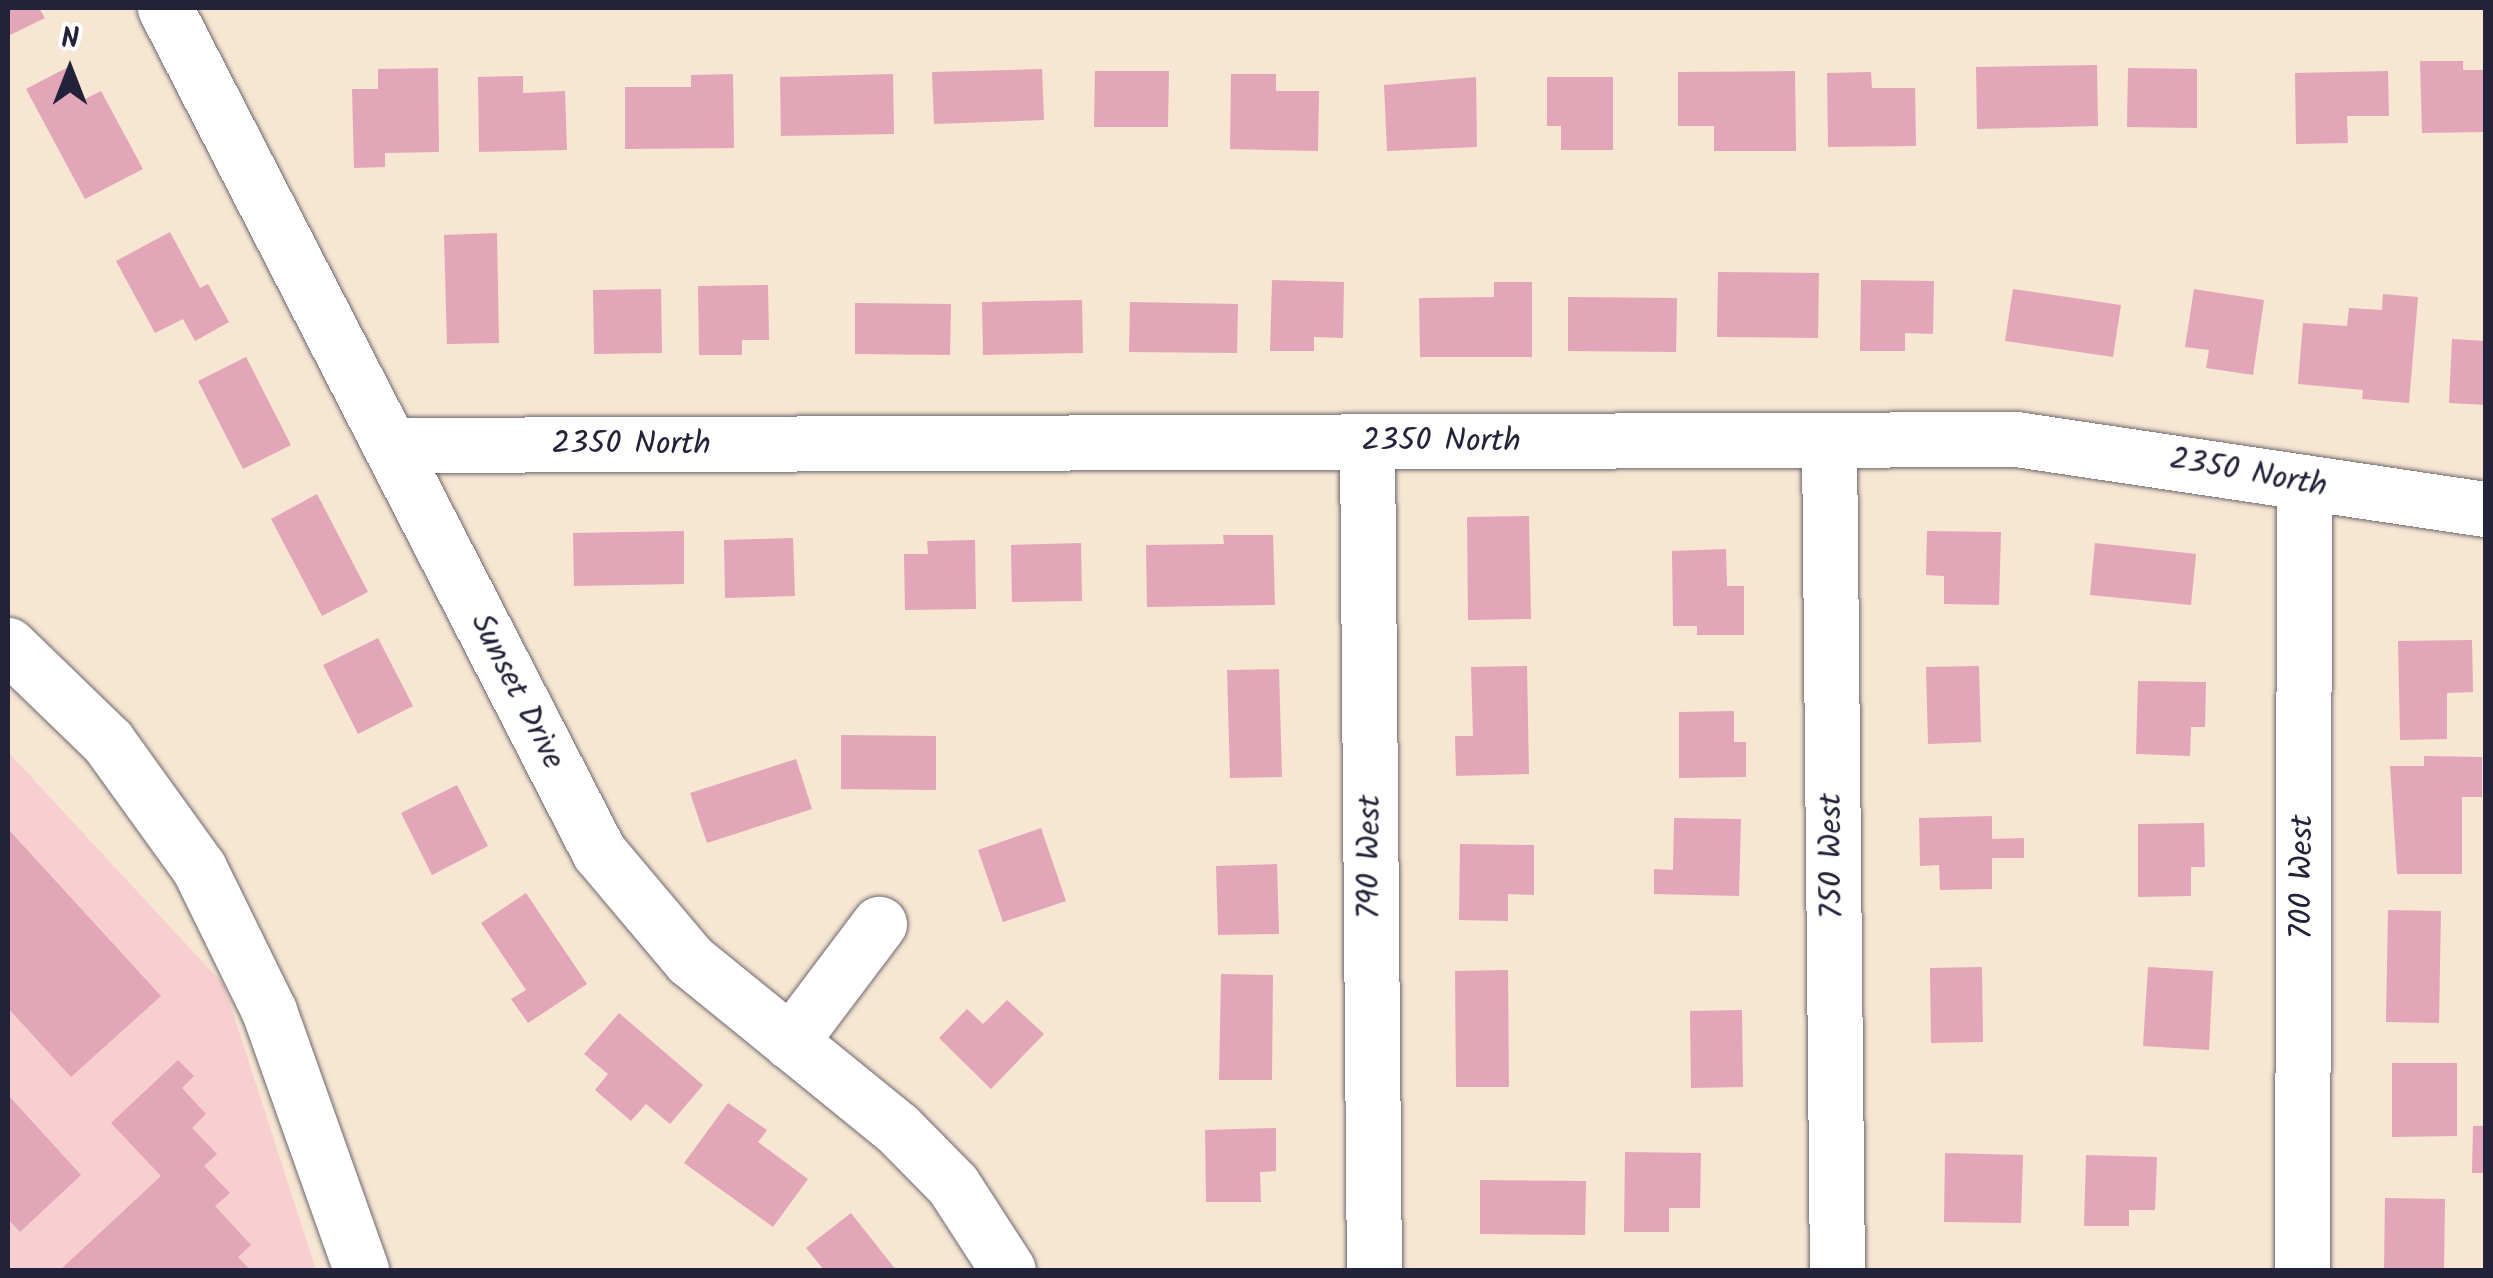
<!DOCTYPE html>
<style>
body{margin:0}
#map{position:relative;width:2493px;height:1278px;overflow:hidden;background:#f7e6d1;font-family:Kalam,sans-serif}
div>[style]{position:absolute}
.built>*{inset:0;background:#f7cfd0}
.building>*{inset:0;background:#e2a6b8}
.roads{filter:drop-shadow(0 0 2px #6d6770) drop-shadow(0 0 2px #6d6770)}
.minor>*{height:55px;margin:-27.5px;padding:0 27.5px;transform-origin:27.5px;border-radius:27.5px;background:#fff}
span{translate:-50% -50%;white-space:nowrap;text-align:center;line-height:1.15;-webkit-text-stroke:10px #fff;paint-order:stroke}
.street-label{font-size:32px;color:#22223b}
.frame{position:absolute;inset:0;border:10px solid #22223b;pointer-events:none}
.north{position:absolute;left:20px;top:20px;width:100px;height:100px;-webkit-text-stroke:8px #fff;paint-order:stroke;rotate:0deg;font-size:28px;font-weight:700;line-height:40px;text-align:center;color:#22223b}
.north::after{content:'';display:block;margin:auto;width:35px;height:45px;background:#22223b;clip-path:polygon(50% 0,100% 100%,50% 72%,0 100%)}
</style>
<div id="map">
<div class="built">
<div style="clip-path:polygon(8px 752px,224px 985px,316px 1270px,8px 1270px)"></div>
</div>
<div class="building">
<div style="clip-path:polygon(8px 8px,39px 8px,45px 18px,8px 36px)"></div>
<div style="clip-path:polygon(2420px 61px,2463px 61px,2463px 70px,2486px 70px,2486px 132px,2422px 133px)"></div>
<div style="clip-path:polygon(2097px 65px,2098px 126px,1977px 129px,1976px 67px)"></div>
<div style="clip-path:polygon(68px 67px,85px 99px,101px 91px,143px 169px,85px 199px,26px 89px)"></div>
<div style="clip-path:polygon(438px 68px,439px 152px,385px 153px,385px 167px,354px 168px,352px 89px,378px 89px,378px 69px)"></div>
<div style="clip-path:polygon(2128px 68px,2197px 69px,2197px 128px,2127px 127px)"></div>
<div style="clip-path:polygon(1042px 69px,1044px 120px,934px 124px,932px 72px)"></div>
<div style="clip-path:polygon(1095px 71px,1169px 71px,1168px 127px,1094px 127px)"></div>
<div style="clip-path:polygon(1795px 71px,1796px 151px,1714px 151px,1714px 126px,1678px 126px,1678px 72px)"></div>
<div style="clip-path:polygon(2388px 71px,2389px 116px,2347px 116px,2348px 143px,2296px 144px,2295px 73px)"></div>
<div style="clip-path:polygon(1871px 72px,1872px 88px,1915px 88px,1916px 146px,1828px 147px,1827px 73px)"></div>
<div style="clip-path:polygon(733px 74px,734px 148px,625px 149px,625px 87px,691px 87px,691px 75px)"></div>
<div style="clip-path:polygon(893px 74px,894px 134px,781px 136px,780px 77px)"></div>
<div style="clip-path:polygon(1231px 74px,1276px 74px,1276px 91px,1319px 91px,1318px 151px,1230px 149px)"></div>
<div style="clip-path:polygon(523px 76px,523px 93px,565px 91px,567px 150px,479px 152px,478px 77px)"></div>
<div style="clip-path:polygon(1476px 77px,1477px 147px,1387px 151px,1384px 85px)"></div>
<div style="clip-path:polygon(1547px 77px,1613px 77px,1613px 150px,1561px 150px,1561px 126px,1547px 126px)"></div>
<div style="clip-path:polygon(170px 232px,200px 288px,208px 284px,229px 322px,195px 341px,183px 319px,155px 333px,116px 261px)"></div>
<div style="clip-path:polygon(497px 233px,499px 343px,447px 344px,444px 235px)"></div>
<div style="clip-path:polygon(1718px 272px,1819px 273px,1818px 338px,1717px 337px)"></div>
<div style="clip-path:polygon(1272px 280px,1344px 282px,1343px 338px,1314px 337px,1314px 351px,1270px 351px)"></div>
<div style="clip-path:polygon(1861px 280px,1934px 281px,1933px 334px,1905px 333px,1905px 351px,1860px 351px)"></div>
<div style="clip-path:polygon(1494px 282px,1532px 282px,1532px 357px,1420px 357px,1419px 298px,1494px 297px)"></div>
<div style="clip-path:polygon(768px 285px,769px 340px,742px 340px,742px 355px,699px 355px,698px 286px)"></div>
<div style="clip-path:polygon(661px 289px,662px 353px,594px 354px,593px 290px)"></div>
<div style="clip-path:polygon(2013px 289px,2121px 305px,2113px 357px,2005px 341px)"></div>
<div style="clip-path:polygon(2194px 289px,2264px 300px,2253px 375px,2206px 368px,2209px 350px,2185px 347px)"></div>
<div style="clip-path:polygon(2383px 294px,2418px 297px,2409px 403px,2362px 399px,2363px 390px,2298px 384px,2303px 323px,2347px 326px,2349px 308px,2382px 310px)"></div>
<div style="clip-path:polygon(1568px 297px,1677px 298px,1676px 352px,1568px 351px)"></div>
<div style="clip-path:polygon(1082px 300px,1083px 353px,983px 355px,982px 302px)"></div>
<div style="clip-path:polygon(1130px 302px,1238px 304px,1237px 353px,1129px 352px)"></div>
<div style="clip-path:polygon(855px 303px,951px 304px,950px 355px,855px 354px)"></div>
<div style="clip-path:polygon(2452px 339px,2486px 341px,2486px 405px,2449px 403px)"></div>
<div style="clip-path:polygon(246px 357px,291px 445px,243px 469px,198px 381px)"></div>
<div style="clip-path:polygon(317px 494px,368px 592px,322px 616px,271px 519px)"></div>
<div style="clip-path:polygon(1529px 516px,1531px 619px,1468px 620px,1467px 517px)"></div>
<div style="clip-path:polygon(684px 531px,684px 584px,574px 586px,573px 533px)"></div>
<div style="clip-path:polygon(1927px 531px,2001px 532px,1999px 605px,1944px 604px,1944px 576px,1926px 575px)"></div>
<div style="clip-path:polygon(1223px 535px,1273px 535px,1275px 605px,1147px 607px,1146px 545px,1224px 544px)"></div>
<div style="clip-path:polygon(793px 538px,795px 596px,725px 598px,724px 540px)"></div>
<div style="clip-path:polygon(975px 540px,976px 609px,905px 610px,904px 554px,928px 554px,927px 541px)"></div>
<div style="clip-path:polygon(1081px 543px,1082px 601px,1012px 602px,1011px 545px)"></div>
<div style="clip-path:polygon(2095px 543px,2196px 554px,2191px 605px,2090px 595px)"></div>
<div style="clip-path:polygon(1726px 549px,1727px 586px,1744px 586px,1744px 635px,1697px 635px,1697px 626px,1673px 626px,1672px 551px)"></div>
<div style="clip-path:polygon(378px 638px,413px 706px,358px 734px,323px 665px)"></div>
<div style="clip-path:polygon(2472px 640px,2473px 692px,2447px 693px,2447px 739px,2400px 740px,2398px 641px)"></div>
<div style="clip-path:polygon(1527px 666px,1529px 774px,1456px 776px,1455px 736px,1473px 736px,1471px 667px)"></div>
<div style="clip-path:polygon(1979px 666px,1981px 742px,1928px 744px,1926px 667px)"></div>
<div style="clip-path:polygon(1279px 669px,1282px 777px,1230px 778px,1227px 670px)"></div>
<div style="clip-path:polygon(2138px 681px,2206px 682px,2205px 727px,2191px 727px,2190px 756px,2136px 754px)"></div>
<div style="clip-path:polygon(1734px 711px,1734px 742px,1746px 742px,1746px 777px,1679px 778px,1679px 712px)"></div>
<div style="clip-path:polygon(841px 735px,936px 736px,936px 790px,841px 789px)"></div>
<div style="clip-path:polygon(2424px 756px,2482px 757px,2482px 797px,2462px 797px,2462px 874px,2397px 874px,2390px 766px,2424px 766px)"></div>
<div style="clip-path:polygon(796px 759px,812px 809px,707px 843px,690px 793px)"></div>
<div style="clip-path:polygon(457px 785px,488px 846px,432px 875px,401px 813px)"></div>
<div style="clip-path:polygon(1992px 816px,1992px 839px,2024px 838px,2024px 858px,1992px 858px,1992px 889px,1940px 890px,1939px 865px,1920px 866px,1919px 818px)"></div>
<div style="clip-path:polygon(1674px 818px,1741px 819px,1739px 896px,1654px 894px,1654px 869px,1673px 870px)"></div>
<div style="clip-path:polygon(2204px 823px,2205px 867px,2191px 867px,2191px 896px,2138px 897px,2138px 824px)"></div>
<div style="clip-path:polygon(1041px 828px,1066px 901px,1003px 922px,978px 850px)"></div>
<div style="clip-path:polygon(8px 829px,161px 996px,71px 1077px,8px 1008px)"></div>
<div style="clip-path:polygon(1460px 844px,1534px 845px,1534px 895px,1508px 894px,1508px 921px,1459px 920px)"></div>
<div style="clip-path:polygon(1277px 864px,1279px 934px,1218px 935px,1216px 866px)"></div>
<div style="clip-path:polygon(526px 893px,587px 984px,528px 1023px,511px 999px,526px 990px,481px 923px)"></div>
<div style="clip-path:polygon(2388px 910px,2441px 911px,2439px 1023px,2386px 1022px)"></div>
<div style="clip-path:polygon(1982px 967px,1983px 1042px,1931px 1043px,1930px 968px)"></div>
<div style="clip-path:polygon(2148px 967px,2213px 971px,2209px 1050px,2143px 1046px)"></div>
<div style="clip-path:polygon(1508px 970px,1509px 1087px,1456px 1087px,1455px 971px)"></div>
<div style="clip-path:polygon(1221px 974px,1273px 975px,1272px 1080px,1219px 1080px)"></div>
<div style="clip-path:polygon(1007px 1000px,1044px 1034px,991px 1089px,939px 1038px,967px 1009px,983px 1024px)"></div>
<div style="clip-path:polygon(1742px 1010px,1743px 1087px,1691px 1088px,1690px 1011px)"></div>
<div style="clip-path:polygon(619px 1013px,703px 1085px,670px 1124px,646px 1104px,631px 1121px,595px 1090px,608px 1074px,584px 1054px)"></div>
<div style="clip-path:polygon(178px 1060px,194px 1076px,182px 1088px,206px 1114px,192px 1128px,217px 1154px,204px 1166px,230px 1193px,215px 1206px,251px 1245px,238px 1257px,250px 1270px,60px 1270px,161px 1176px,111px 1123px)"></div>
<div style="clip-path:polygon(2392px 1063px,2457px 1063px,2457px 1136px,2392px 1137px)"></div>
<div style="clip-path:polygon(8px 1095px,81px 1175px,20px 1232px,8px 1219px)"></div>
<div style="clip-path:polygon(728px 1103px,767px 1130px,758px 1142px,808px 1179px,773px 1227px,684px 1163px)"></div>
<div style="clip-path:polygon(2473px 1126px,2486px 1126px,2486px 1173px,2472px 1173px)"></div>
<div style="clip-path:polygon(1276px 1128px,1276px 1171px,1260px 1172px,1261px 1202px,1206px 1202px,1205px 1130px)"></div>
<div style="clip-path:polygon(1625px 1152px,1701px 1153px,1700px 1208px,1669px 1208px,1669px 1232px,1624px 1232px)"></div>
<div style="clip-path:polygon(1945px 1153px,2023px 1155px,2021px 1223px,1944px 1222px)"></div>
<div style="clip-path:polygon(2086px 1155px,2157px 1157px,2155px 1210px,2129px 1210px,2129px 1226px,2084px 1226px)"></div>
<div style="clip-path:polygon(1480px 1180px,1586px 1181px,1585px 1235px,1480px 1234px)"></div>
<div style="clip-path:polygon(2385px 1198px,2445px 1199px,2444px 1270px,2384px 1270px)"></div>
<div style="clip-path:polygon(851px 1213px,896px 1270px,824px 1270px,806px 1248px)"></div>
</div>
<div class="roads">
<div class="minor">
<div style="left:165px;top:8px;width:949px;rotate:62.79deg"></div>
<div style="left:599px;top:852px;width:141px;rotate:49.9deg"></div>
<div style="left:690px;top:960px;width:267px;rotate:39.1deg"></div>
<div style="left:897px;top:1128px;width:80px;rotate:45.5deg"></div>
<div style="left:953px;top:1185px;width:101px;rotate:57.1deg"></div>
<div style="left:1829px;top:441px;width:829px;rotate:89.45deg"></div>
<div style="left:1367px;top:443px;width:827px;rotate:89.52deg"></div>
<div style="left:390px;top:445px;width:1626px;rotate:-0.21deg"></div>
<div style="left:2016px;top:439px;width:475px;rotate:8.5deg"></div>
<div style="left:8px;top:645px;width:139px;rotate:44.1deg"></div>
<div style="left:108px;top:742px;width:155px;rotate:54.2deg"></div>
<div style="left:199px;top:868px;width:159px;rotate:63.9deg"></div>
<div style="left:269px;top:1011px;width:275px;rotate:70.4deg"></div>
<div style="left:790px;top:1042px;width:148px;rotate:-53deg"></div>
<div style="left:2302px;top:1270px;width:786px;rotate:-89.85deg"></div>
</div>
</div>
<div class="street-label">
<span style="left:1441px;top:442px">2350 North</span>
<span style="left:631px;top:445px">2350 North</span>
<span style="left:2248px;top:474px;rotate:10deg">2350 North</span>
<span style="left:516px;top:692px;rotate:63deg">Sunset Drive</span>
<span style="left:1833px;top:856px;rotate:-91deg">750 West</span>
<span style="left:1371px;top:857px;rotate:-90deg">790 West</span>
<span style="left:2303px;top:877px;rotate:-90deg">700 West</span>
</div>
<div class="frame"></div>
<div class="north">N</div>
</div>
